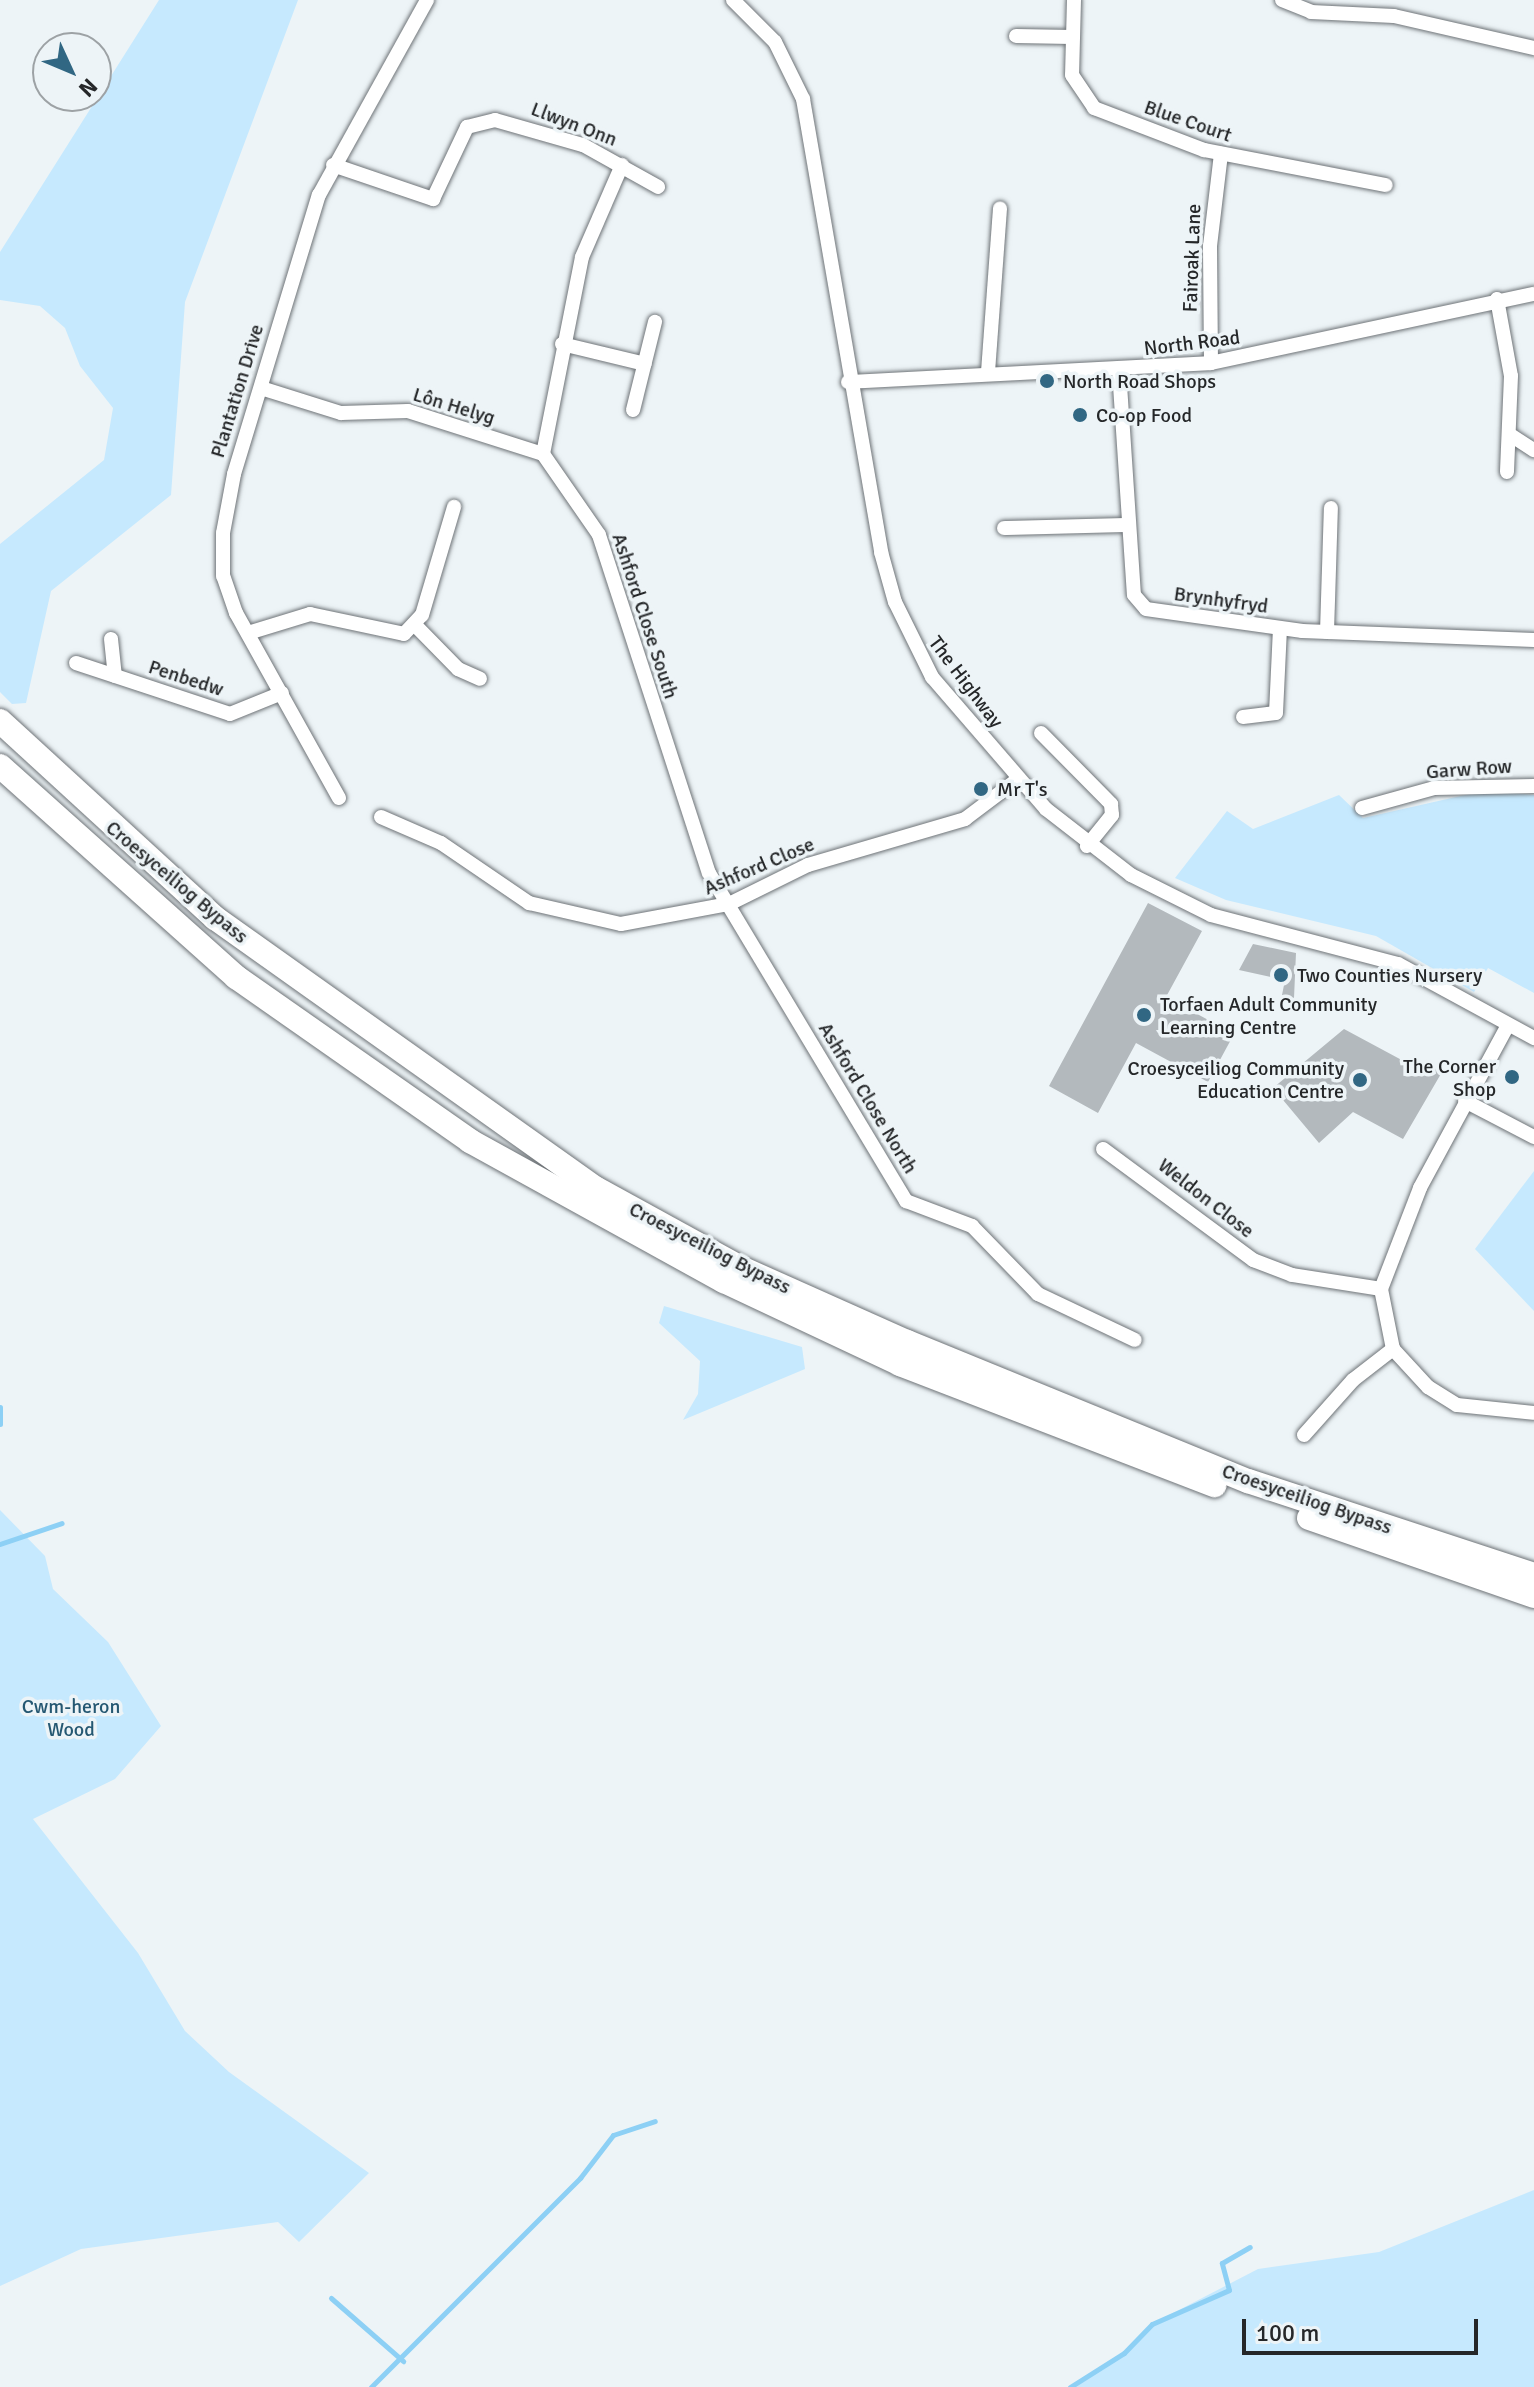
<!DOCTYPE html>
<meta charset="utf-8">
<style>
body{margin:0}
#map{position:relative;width:1534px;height:2387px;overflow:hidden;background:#edf4f7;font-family:Signika,sans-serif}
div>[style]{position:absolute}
.green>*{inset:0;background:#c6e9fe}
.stream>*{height:5px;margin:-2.5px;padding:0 2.5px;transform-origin:2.5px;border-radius:2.5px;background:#8dd0f5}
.building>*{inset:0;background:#b3b9bd}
.roads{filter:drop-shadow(0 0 2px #6e7377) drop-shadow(0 0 2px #6e7377)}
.street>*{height:14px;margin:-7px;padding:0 7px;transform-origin:7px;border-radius:7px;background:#fff}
.highway>*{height:24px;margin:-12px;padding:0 12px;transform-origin:12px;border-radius:12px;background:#fff}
.dots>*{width:22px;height:22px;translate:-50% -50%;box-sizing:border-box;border:4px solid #edf4f7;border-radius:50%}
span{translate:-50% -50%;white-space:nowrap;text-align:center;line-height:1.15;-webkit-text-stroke:7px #edf4f7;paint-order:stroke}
.street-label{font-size:20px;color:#252729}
.poi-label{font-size:20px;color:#252729}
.left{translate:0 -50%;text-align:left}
.right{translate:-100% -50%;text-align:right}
.park-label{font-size:20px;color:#255872}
.north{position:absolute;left:32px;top:32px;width:80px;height:80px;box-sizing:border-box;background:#edf4f7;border:2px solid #9da2a5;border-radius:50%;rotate:134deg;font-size:22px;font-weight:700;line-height:32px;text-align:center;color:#252729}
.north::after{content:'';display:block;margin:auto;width:28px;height:36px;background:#316783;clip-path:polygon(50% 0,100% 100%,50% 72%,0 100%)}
.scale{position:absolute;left:1242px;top:2319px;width:236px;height:36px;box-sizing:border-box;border:4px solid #252729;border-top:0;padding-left:10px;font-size:24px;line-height:28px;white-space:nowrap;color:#252729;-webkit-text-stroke:6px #edf4f7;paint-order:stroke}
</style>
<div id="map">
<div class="green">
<div style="clip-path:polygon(159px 0,298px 0,185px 302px,171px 495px,51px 591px,26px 703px,12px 704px,0 692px,0 544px,104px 460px,113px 408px,80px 366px,65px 328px,40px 306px,0 300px,0 252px)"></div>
<div style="clip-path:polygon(1487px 790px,1534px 795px,1534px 993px,1488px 968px,1474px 992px,1376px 936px,1226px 900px,1175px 878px,1227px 811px,1253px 829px,1339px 795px,1363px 818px)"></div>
<div style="clip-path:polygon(1534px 1171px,1534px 1311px,1475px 1249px)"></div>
<div style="clip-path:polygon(664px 1306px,802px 1347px,805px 1369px,683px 1420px,698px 1394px,700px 1361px,659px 1323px)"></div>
<div style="clip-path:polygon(0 1510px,45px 1556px,53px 1589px,108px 1642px,161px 1726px,115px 1779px,33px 1819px,138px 1953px,185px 2031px,229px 2072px,369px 2173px,299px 2242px,278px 2222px,81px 2249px,0 2286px)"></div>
<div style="clip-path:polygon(1534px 2190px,1534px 2387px,1070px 2387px,1124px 2353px,1152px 2324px,1258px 2269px,1379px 2252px)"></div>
</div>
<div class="stream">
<div style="left:0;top:1407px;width:17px;rotate:90deg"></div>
<div style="left:0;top:1544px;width:65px;rotate:-18.7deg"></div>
<div style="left:331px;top:2298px;width:96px;rotate:41.2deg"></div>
<div style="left:371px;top:2387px;width:296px;rotate:-45deg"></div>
<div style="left:580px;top:2178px;width:54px;rotate:-52.5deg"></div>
<div style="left:613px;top:2135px;width:44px;rotate:-18.4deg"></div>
<div style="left:1070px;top:2387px;width:64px;rotate:-32.2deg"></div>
<div style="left:1124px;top:2353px;width:40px;rotate:-46deg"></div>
<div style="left:1152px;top:2324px;width:84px;rotate:-23.8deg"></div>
<div style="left:1229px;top:2290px;width:28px;rotate:-105deg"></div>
<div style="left:1222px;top:2263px;width:32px;rotate:-30deg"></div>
</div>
<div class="building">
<div style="clip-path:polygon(1148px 903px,1202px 931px,1166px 997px,1234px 1034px,1208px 1082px,1136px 1043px,1098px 1113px,1049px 1086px)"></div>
<div style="clip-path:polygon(1253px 944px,1296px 953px,1294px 998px,1282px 995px,1285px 980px,1239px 970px)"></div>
<div style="clip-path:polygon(1344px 1029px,1424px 1072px,1428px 1064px,1442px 1072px,1403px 1139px,1353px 1112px,1319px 1143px,1273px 1088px)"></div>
</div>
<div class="roads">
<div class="street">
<div style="left:733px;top:0;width:59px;rotate:45deg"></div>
<div style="left:775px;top:42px;width:64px;rotate:63.8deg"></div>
<div style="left:803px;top:99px;width:460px;rotate:80.2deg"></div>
<div style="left:881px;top:552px;width:52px;rotate:74.4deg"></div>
<div style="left:895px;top:602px;width:84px;rotate:63.7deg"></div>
<div style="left:932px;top:677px;width:174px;rotate:49.2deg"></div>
<div style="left:1046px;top:809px;width:108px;rotate:37.8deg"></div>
<div style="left:1131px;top:875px;width:89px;rotate:26.6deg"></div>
<div style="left:1211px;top:915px;width:193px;rotate:14.7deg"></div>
<div style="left:1398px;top:964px;width:155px;rotate:28.6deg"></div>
<div style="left:1074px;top:0;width:75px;rotate:91.5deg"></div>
<div style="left:1072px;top:75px;width:40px;rotate:56deg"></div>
<div style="left:1094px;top:108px;width:118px;rotate:20.9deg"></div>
<div style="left:1204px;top:150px;width:185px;rotate:10.9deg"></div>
<div style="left:1282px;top:0;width:31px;rotate:22deg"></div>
<div style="left:1311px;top:12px;width:83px;rotate:2.8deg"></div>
<div style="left:1394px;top:16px;width:144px;rotate:12.9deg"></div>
<div style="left:1016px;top:36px;width:56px;rotate:1deg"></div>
<div style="left:333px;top:165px;width:106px;rotate:18.8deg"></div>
<div style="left:433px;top:199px;width:80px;rotate:-64.7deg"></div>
<div style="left:467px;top:127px;width:29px;rotate:-14deg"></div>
<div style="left:495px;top:120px;width:91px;rotate:15.9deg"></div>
<div style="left:583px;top:145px;width:86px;rotate:29.2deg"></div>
<div style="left:622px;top:165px;width:100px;rotate:113.5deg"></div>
<div style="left:582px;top:257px;width:201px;rotate:101.2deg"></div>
<div style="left:543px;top:454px;width:98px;rotate:55.3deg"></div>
<div style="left:599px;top:535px;width:355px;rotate:72deg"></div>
<div style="left:709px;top:873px;width:383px;rotate:59deg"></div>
<div style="left:906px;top:1201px;width:71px;rotate:20.7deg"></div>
<div style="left:972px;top:1226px;width:95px;rotate:45.9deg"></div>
<div style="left:1038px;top:1294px;width:107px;rotate:25.4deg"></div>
<div style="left:1497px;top:299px;width:78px;rotate:79.7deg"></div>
<div style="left:1511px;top:376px;width:96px;rotate:92.4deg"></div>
<div style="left:562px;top:344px;width:85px;rotate:13.5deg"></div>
<div style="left:1211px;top:363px;width:117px;rotate:-90.5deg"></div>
<div style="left:1210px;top:246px;width:93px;rotate:-83.2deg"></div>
<div style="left:1119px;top:370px;width:225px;rotate:86.2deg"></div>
<div style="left:1134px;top:595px;width:18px;rotate:49deg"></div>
<div style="left:1146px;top:609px;width:158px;rotate:8deg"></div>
<div style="left:1302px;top:631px;width:232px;rotate:2.2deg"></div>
<div style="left:988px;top:372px;width:164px;rotate:-85.8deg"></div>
<div style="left:848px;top:382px;width:363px;rotate:-3deg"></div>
<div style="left:1211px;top:363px;width:330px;rotate:-12.1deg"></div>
<div style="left:261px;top:388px;width:84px;rotate:17.4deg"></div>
<div style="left:341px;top:413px;width:67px;rotate:-1.7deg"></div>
<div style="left:408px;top:411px;width:142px;rotate:17.7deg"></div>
<div style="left:633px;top:410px;width:91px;rotate:-76deg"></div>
<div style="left:1509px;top:434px;width:30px;rotate:33deg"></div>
<div style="left:1004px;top:528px;width:124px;rotate:-1.4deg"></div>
<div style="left:414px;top:624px;width:63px;rotate:45.6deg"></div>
<div style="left:458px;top:669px;width:24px;rotate:24deg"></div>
<div style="left:1327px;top:632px;width:124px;rotate:-88.2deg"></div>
<div style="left:248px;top:633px;width:65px;rotate:-17deg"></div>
<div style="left:310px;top:614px;width:96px;rotate:12deg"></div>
<div style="left:404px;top:634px;width:26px;rotate:-47deg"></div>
<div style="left:422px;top:615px;width:113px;rotate:-73.5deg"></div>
<div style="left:111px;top:639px;width:37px;rotate:84deg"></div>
<div style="left:76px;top:663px;width:162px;rotate:18.3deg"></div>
<div style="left:230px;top:714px;width:56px;rotate:-22deg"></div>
<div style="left:1243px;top:717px;width:33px;rotate:-7deg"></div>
<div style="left:1276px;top:713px;width:84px;rotate:-87.3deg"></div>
<div style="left:1041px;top:733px;width:100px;rotate:45.4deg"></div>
<div style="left:1111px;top:804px;width:11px;rotate:85deg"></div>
<div style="left:1112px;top:815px;width:40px;rotate:129deg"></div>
<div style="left:339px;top:798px;width:212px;rotate:-119.1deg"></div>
<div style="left:236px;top:613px;width:39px;rotate:-109deg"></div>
<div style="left:223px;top:576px;width:43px;rotate:-90deg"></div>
<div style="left:223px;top:533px;width:60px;rotate:-79.4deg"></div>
<div style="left:234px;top:474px;width:292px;rotate:-73.1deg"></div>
<div style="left:319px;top:195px;width:223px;rotate:-61deg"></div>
<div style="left:1362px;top:808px;width:75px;rotate:-15.5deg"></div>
<div style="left:1434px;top:788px;width:100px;rotate:-1.1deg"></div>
<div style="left:381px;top:817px;width:65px;rotate:23.4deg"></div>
<div style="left:441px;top:843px;width:107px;rotate:34.3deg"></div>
<div style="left:529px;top:903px;width:94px;rotate:12.9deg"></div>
<div style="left:621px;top:924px;width:110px;rotate:-10.5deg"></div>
<div style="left:729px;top:904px;width:88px;rotate:-26.3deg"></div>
<div style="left:808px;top:865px;width:164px;rotate:-16.3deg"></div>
<div style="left:965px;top:819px;width:66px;rotate:-37deg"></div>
<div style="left:1508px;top:1025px;width:185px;rotate:118.4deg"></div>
<div style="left:1420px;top:1188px;width:108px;rotate:111.1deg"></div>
<div style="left:1381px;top:1289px;width:61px;rotate:78.7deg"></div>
<div style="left:1393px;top:1349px;width:52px;rotate:47.4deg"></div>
<div style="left:1428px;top:1387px;width:34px;rotate:32deg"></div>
<div style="left:1457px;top:1405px;width:77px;rotate:5.9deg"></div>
<div style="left:1465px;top:1101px;width:78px;rotate:27.6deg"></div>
<div style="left:1103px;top:1149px;width:187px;rotate:36.5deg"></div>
<div style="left:1253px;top:1260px;width:42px;rotate:21deg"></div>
<div style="left:1292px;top:1275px;width:90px;rotate:8.9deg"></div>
<div style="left:1304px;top:1435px;width:74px;rotate:-48.3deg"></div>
<div style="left:1353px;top:1380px;width:51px;rotate:-37.8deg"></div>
</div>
<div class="highway">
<div style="left:0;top:721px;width:292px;rotate:42.5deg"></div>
<div style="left:215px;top:918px;width:468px;rotate:35.4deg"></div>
<div style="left:597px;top:1189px;width:162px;rotate:28.8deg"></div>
<div style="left:739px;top:1267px;width:184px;rotate:24.1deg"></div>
<div style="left:907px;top:1342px;width:368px;rotate:22.2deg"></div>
<div style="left:1248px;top:1481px;width:301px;rotate:18.2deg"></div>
<div style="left:0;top:766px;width:317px;rotate:41.8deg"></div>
<div style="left:236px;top:977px;width:286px;rotate:35deg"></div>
<div style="left:470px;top:1141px;width:290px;rotate:28.9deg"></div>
<div style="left:724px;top:1281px;width:195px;rotate:25.2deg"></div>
<div style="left:900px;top:1364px;width:337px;rotate:21.1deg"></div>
<div style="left:1309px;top:1518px;width:238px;rotate:19.1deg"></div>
</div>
</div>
<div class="dots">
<div style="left:1047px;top:381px;background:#316783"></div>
<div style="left:1080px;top:415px;background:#316783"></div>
<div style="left:981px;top:789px;background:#316783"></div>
<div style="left:1281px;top:975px;background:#316783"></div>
<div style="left:1144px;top:1015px;background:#316783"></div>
<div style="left:1512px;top:1077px;background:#316783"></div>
<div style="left:1360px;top:1080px;background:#316783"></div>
</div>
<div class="street-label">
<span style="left:1188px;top:121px;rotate:19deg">Blue Court</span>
<span style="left:574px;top:124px;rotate:21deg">Llwyn Onn</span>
<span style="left:1192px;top:258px;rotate:-88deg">Fairoak Lane</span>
<span style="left:1192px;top:343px;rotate:-7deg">North Road</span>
<span style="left:237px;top:391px;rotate:-73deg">Plantation Drive</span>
<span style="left:454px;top:406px;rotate:17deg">Lôn Helyg</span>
<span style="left:1221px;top:600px;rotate:8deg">Brynhyfryd</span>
<span style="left:645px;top:616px;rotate:72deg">Ashford Close South</span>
<span style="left:186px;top:678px;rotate:18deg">Penbedw</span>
<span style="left:966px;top:682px;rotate:53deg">The Highway</span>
<span style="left:1469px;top:769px;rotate:-4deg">Garw Row</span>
<span style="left:759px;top:866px;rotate:-23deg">Ashford Close</span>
<span style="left:177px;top:882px;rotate:40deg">Croesyceiliog Bypass</span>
<span style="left:868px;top:1098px;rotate:59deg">Ashford Close North</span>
<span style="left:1206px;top:1198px;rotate:38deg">Weldon Close</span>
<span style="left:710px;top:1248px;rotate:27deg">Croesyceiliog Bypass</span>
<span style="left:1307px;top:1499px;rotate:19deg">Croesyceiliog Bypass</span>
</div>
<div class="poi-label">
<span class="left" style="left:1063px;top:381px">North Road Shops</span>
<span class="left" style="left:1096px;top:415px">Co-op Food</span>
<span class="left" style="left:997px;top:789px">Mr T's</span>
<span class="left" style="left:1297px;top:975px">Two Counties Nursery</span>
<span class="left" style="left:1160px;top:1016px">Torfaen Adult Community<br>Learning Centre</span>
<span class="right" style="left:1496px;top:1078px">The Corner<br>Shop</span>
<span class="right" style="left:1344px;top:1080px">Croesyceiliog Community<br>Education Centre</span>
</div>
<div class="park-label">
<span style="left:71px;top:1718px">Cwm-heron<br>Wood</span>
</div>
<div class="north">N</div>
<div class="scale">100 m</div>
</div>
